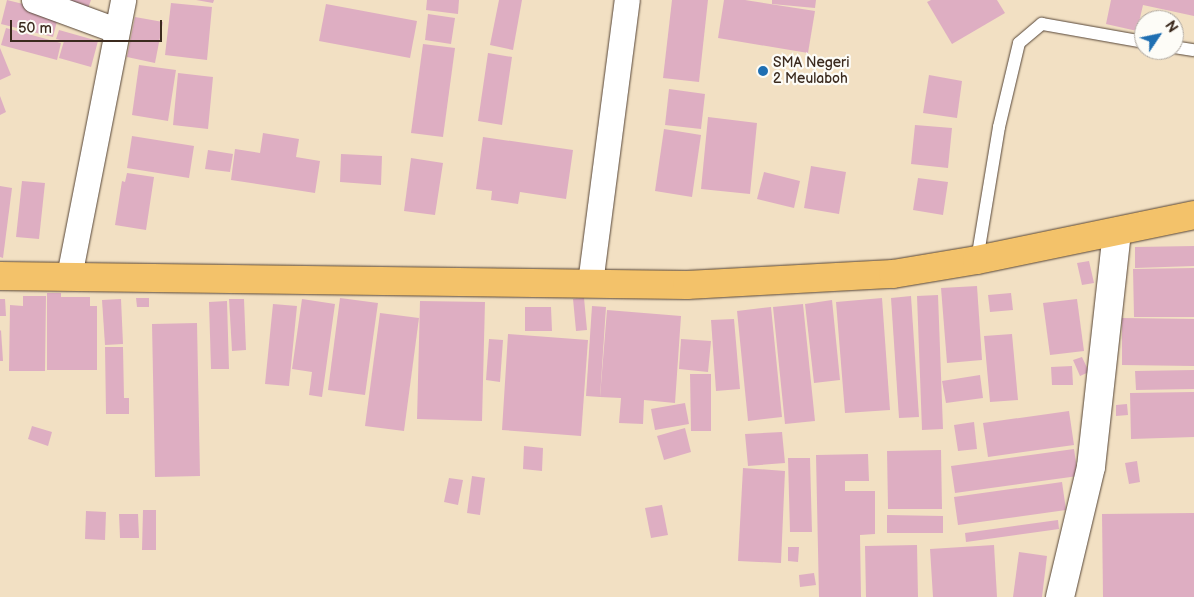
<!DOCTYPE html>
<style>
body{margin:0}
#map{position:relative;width:1194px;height:597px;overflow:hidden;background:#f2e0c3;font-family:"Balsamiq Sans",sans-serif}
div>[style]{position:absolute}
.building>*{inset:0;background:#deaec2}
.roads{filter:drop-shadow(0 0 1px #564537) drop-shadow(0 0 1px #564537)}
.service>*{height:12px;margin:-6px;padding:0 6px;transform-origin:6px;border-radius:6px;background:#fff}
.minor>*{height:25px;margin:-12.5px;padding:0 12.5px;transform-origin:12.5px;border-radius:12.5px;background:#fff}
.tertiary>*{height:28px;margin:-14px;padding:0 14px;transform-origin:14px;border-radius:14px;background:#fff}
.primary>*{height:28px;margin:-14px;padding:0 14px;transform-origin:14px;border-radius:14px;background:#f3c26a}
.dots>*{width:14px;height:14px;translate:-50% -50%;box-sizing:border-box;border:2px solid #fdfcf7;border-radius:50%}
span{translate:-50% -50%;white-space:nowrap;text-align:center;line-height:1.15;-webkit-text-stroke:4.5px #fdfcf7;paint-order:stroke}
.poi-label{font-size:14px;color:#3b2a1e}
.left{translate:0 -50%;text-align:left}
.north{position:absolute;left:1134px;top:10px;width:50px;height:50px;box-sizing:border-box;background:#fdfcf7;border:1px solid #afa8a0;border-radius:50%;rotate:56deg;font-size:14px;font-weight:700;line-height:20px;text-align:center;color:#3b2a1e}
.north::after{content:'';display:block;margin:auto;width:18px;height:22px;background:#1f6fb2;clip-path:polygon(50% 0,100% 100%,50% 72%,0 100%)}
.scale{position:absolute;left:10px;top:20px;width:152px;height:22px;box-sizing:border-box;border:2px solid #3b2a1e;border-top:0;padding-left:6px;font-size:15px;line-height:18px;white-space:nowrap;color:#3b2a1e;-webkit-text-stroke:4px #fdfcf7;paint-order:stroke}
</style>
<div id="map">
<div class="building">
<div style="clip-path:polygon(7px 0,59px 13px,53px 37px,1px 24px)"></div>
<div style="clip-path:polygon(45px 0,91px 0,86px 14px)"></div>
<div style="clip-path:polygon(196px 0,214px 0,213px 3px)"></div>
<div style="clip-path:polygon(427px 0,459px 0,458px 14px,426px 10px)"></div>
<div style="clip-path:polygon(499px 0,522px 0,513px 50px,490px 45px)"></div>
<div style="clip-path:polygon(672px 0,708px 0,699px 82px,663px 78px)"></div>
<div style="clip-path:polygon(724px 0,745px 0,815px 11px,808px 53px,718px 38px)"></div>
<div style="clip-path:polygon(772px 0,816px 0,815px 8px,772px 4px)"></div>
<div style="clip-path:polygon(931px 0,997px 0,1005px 13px,952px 44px,927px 2px)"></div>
<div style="clip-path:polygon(1111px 0,1194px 0,1194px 16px,1143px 5px,1137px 31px,1106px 24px)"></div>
<div style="clip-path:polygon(171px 3px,212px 7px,207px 60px,165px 55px)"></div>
<div style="clip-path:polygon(326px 4px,417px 21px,410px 58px,319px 41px)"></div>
<div style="clip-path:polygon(428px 14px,455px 18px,451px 44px,425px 40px)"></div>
<div style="clip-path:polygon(135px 17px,163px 22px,155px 63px,127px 57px)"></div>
<div style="clip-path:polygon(6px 28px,61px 43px,57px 60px,1px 45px)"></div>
<div style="clip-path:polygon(59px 30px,98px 41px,91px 67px,59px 58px,64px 41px,56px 39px)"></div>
<div style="clip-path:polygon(423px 44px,455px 48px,443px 137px,411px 133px)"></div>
<div style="clip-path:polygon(0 48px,11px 75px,0 80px)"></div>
<div style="clip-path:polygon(488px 53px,512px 57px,502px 125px,478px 121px)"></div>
<div style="clip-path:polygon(139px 65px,176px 70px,168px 121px,132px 115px)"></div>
<div style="clip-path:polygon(178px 73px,213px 77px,208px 129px,173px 125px)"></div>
<div style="clip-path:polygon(929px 75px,962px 81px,957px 118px,923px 113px)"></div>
<div style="clip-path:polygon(669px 89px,705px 94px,701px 129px,665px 125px)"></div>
<div style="clip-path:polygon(0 96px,6px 112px,0 115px)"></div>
<div style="clip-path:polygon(708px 117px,757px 123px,750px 194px,701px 189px)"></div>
<div style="clip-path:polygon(915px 125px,952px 128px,948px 168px,911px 164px)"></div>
<div style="clip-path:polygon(664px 129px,701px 135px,692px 197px,655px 191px)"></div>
<div style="clip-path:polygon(263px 133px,299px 139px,296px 157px,320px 161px,315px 193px,231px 180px,235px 149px,260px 153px)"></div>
<div style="clip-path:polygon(132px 136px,194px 146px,189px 178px,127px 168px)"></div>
<div style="clip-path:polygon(483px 137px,573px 150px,566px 199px,520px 192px,518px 204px,491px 200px,492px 191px,476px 189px)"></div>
<div style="clip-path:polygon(208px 150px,233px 154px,230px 172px,205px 169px)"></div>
<div style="clip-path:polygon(341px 154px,382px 156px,381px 185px,340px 182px)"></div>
<div style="clip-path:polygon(411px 158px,443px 163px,435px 215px,404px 211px)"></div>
<div style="clip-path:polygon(811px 166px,846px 172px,839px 214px,804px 208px)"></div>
<div style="clip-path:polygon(764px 172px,800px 181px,794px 208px,757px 199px)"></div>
<div style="clip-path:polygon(127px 173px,154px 177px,146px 230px,115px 225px,122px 181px,125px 182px)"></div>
<div style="clip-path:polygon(918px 178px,948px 182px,943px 215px,913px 210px)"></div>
<div style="clip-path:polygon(22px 181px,45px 183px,39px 239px,16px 237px)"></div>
<div style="clip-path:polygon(0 186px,12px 188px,3px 258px,0 257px)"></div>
<div style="clip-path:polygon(1194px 246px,1194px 266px,1135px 268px,1135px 247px)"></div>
<div style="clip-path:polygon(1089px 261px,1094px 283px,1082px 285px,1077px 263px)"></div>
<div style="clip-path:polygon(1194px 268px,1194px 317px,1134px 317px,1133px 269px)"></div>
<div style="clip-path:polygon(977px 286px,982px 360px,947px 363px,941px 288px)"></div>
<div style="clip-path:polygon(47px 293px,61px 293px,61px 297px,90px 297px,90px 306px,97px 306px,97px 370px,47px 370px)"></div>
<div style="clip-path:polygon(1011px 293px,1013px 310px,990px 312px,988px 295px)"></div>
<div style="clip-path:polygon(938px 295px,943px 429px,922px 430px,917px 296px)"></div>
<div style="clip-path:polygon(23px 296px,46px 296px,45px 371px,9px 371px,10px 305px,23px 306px)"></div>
<div style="clip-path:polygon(911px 296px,919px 417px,899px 418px,891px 298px)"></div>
<div style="clip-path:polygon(136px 298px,149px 298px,149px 307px,137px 307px)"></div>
<div style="clip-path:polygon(340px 298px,378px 303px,365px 395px,328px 390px)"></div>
<div style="clip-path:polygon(584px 298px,587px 330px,576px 331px,573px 299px)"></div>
<div style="clip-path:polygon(882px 298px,890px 410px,845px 413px,836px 302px)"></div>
<div style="clip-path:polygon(0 299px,5px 299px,6px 316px,0 316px)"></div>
<div style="clip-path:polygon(121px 299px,123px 344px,105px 345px,102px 300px)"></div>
<div style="clip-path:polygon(229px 299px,244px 299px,246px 350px,232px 351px)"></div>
<div style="clip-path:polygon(302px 299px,335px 304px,322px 397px,309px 395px,312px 372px,292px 369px)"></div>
<div style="clip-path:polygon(1077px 299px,1084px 351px,1050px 355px,1043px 303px)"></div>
<div style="clip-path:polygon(832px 300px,840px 380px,814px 383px,805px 304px)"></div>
<div style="clip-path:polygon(227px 301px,229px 369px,211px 369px,209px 302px)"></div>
<div style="clip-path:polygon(420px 301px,485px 302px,482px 421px,417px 419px)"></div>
<div style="clip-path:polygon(273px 304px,297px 306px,289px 386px,265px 384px)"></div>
<div style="clip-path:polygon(803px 304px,815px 421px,785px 424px,773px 307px)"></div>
<div style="clip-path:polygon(592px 306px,606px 307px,600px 397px,586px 396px)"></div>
<div style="clip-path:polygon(525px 307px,551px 307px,552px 331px,525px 331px)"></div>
<div style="clip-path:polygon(771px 307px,782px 417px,748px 421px,737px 311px)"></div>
<div style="clip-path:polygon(607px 310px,681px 316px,675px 403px,644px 400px,643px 424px,619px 423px,621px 398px,600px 397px)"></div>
<div style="clip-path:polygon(380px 313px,419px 318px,404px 431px,365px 426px)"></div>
<div style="clip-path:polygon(1122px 318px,1194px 319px,1194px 366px,1122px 365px)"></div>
<div style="clip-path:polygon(734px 319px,740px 389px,716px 391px,711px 320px)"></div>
<div style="clip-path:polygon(197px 323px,200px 476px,155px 477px,152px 324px)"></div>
<div style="clip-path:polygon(1px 330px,3px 361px,0 361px,0 331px)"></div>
<div style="clip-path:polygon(508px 334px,588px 340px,581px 436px,502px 430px)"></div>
<div style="clip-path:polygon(1012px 334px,1018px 400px,990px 402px,984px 336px)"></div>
<div style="clip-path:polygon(489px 339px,503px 340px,500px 382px,486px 380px)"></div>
<div style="clip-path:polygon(681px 339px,711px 341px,708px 372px,679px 369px)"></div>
<div style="clip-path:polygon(105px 347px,123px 347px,124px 398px,129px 398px,129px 414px,106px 414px)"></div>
<div style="clip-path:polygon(1082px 357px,1089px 372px,1080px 376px,1073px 360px)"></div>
<div style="clip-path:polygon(1072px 366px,1073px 385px,1052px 385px,1051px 367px)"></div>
<div style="clip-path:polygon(1194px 370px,1194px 389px,1136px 390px,1135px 371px)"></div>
<div style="clip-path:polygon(690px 374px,711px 374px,711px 431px,691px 431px)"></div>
<div style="clip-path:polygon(980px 375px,983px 398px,946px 403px,942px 381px)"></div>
<div style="clip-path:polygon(1194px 392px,1194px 437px,1131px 439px,1130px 393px)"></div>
<div style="clip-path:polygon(685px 403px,689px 424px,655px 430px,651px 409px)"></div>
<div style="clip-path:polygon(1127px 404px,1128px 415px,1116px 416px,1116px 405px)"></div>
<div style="clip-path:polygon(1069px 411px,1074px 445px,988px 457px,983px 423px)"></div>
<div style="clip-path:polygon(974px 422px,977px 449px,958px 451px,954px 425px)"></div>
<div style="clip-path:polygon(32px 426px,52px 432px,48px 446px,28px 439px)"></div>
<div style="clip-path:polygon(685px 428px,691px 452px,664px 460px,657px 436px)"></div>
<div style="clip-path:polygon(782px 432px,785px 463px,748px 466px,745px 434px)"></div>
<div style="clip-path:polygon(524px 446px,543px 448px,542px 471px,523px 469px)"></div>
<div style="clip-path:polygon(1074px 449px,1078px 476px,955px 493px,951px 466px)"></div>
<div style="clip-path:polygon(941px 450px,942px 509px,888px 509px,887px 451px)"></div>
<div style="clip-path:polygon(868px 454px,869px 481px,845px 481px,845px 491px,875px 491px,875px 534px,860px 535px,861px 597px,819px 597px,816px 455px)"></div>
<div style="clip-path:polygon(788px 458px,810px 458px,812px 532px,790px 532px)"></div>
<div style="clip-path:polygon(1137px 461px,1140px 482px,1129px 484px,1125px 463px)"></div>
<div style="clip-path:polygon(743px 468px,785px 471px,781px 563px,738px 561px)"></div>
<div style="clip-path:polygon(472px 476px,485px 478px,480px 515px,467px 513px)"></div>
<div style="clip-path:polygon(449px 478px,463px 480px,458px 505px,444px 502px)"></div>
<div style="clip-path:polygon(1062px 482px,1066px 510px,958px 525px,954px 497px)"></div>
<div style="clip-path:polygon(662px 505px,668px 535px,651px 538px,645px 508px)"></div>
<div style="clip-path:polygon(143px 510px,156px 510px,156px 550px,142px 550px)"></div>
<div style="clip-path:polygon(86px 511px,106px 512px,105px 540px,85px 539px)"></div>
<div style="clip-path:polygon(1194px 513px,1194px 597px,1103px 597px,1102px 514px)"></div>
<div style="clip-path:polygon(119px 514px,138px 514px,139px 538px,120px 538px)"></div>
<div style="clip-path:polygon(887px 515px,943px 516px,943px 533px,887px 533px)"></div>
<div style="clip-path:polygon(1058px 520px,1059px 529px,966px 542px,965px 533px)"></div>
<div style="clip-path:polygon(917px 545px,918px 597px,866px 597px,865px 546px)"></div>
<div style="clip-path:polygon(994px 545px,997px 597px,933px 597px,930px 549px)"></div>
<div style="clip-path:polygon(788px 547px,799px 547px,798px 562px,788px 561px)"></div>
<div style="clip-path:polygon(1019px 552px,1047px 556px,1042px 597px,1013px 597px)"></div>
<div style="clip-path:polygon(814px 573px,816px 585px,800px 587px,799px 575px)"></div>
</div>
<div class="roads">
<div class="service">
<div style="left:1174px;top:47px;width:20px;rotate:9deg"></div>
<div style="left:977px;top:260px;width:135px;rotate:-80.6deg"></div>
<div style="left:999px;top:127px;width:86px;rotate:-76.6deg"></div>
<div style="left:1019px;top:43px;width:30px;rotate:-40deg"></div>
<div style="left:1042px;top:24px;width:104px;rotate:10deg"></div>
</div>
<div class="minor">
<div style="left:34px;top:0;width:87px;rotate:20.1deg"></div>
<div style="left:69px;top:276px;width:281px;rotate:-78.9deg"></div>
<div style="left:590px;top:283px;width:285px;rotate:-82.6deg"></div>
</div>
<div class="tertiary">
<div style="left:1060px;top:597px;width:134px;rotate:-76.6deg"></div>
<div style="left:1091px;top:467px;width:237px;rotate:-83.7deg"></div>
</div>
<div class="primary">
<div style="left:0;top:276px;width:687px;rotate:0.75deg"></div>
<div style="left:687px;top:285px;width:206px;rotate:-3.1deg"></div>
<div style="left:893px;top:274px;width:85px;rotate:-9.5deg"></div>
<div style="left:977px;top:260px;width:222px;rotate:-11.7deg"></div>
</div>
</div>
<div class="dots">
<div style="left:763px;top:71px;background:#1f6fb2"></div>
</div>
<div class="poi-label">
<span class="left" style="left:773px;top:71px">SMA Negeri<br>2 Meulaboh</span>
</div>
<div class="north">N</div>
<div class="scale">50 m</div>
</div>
